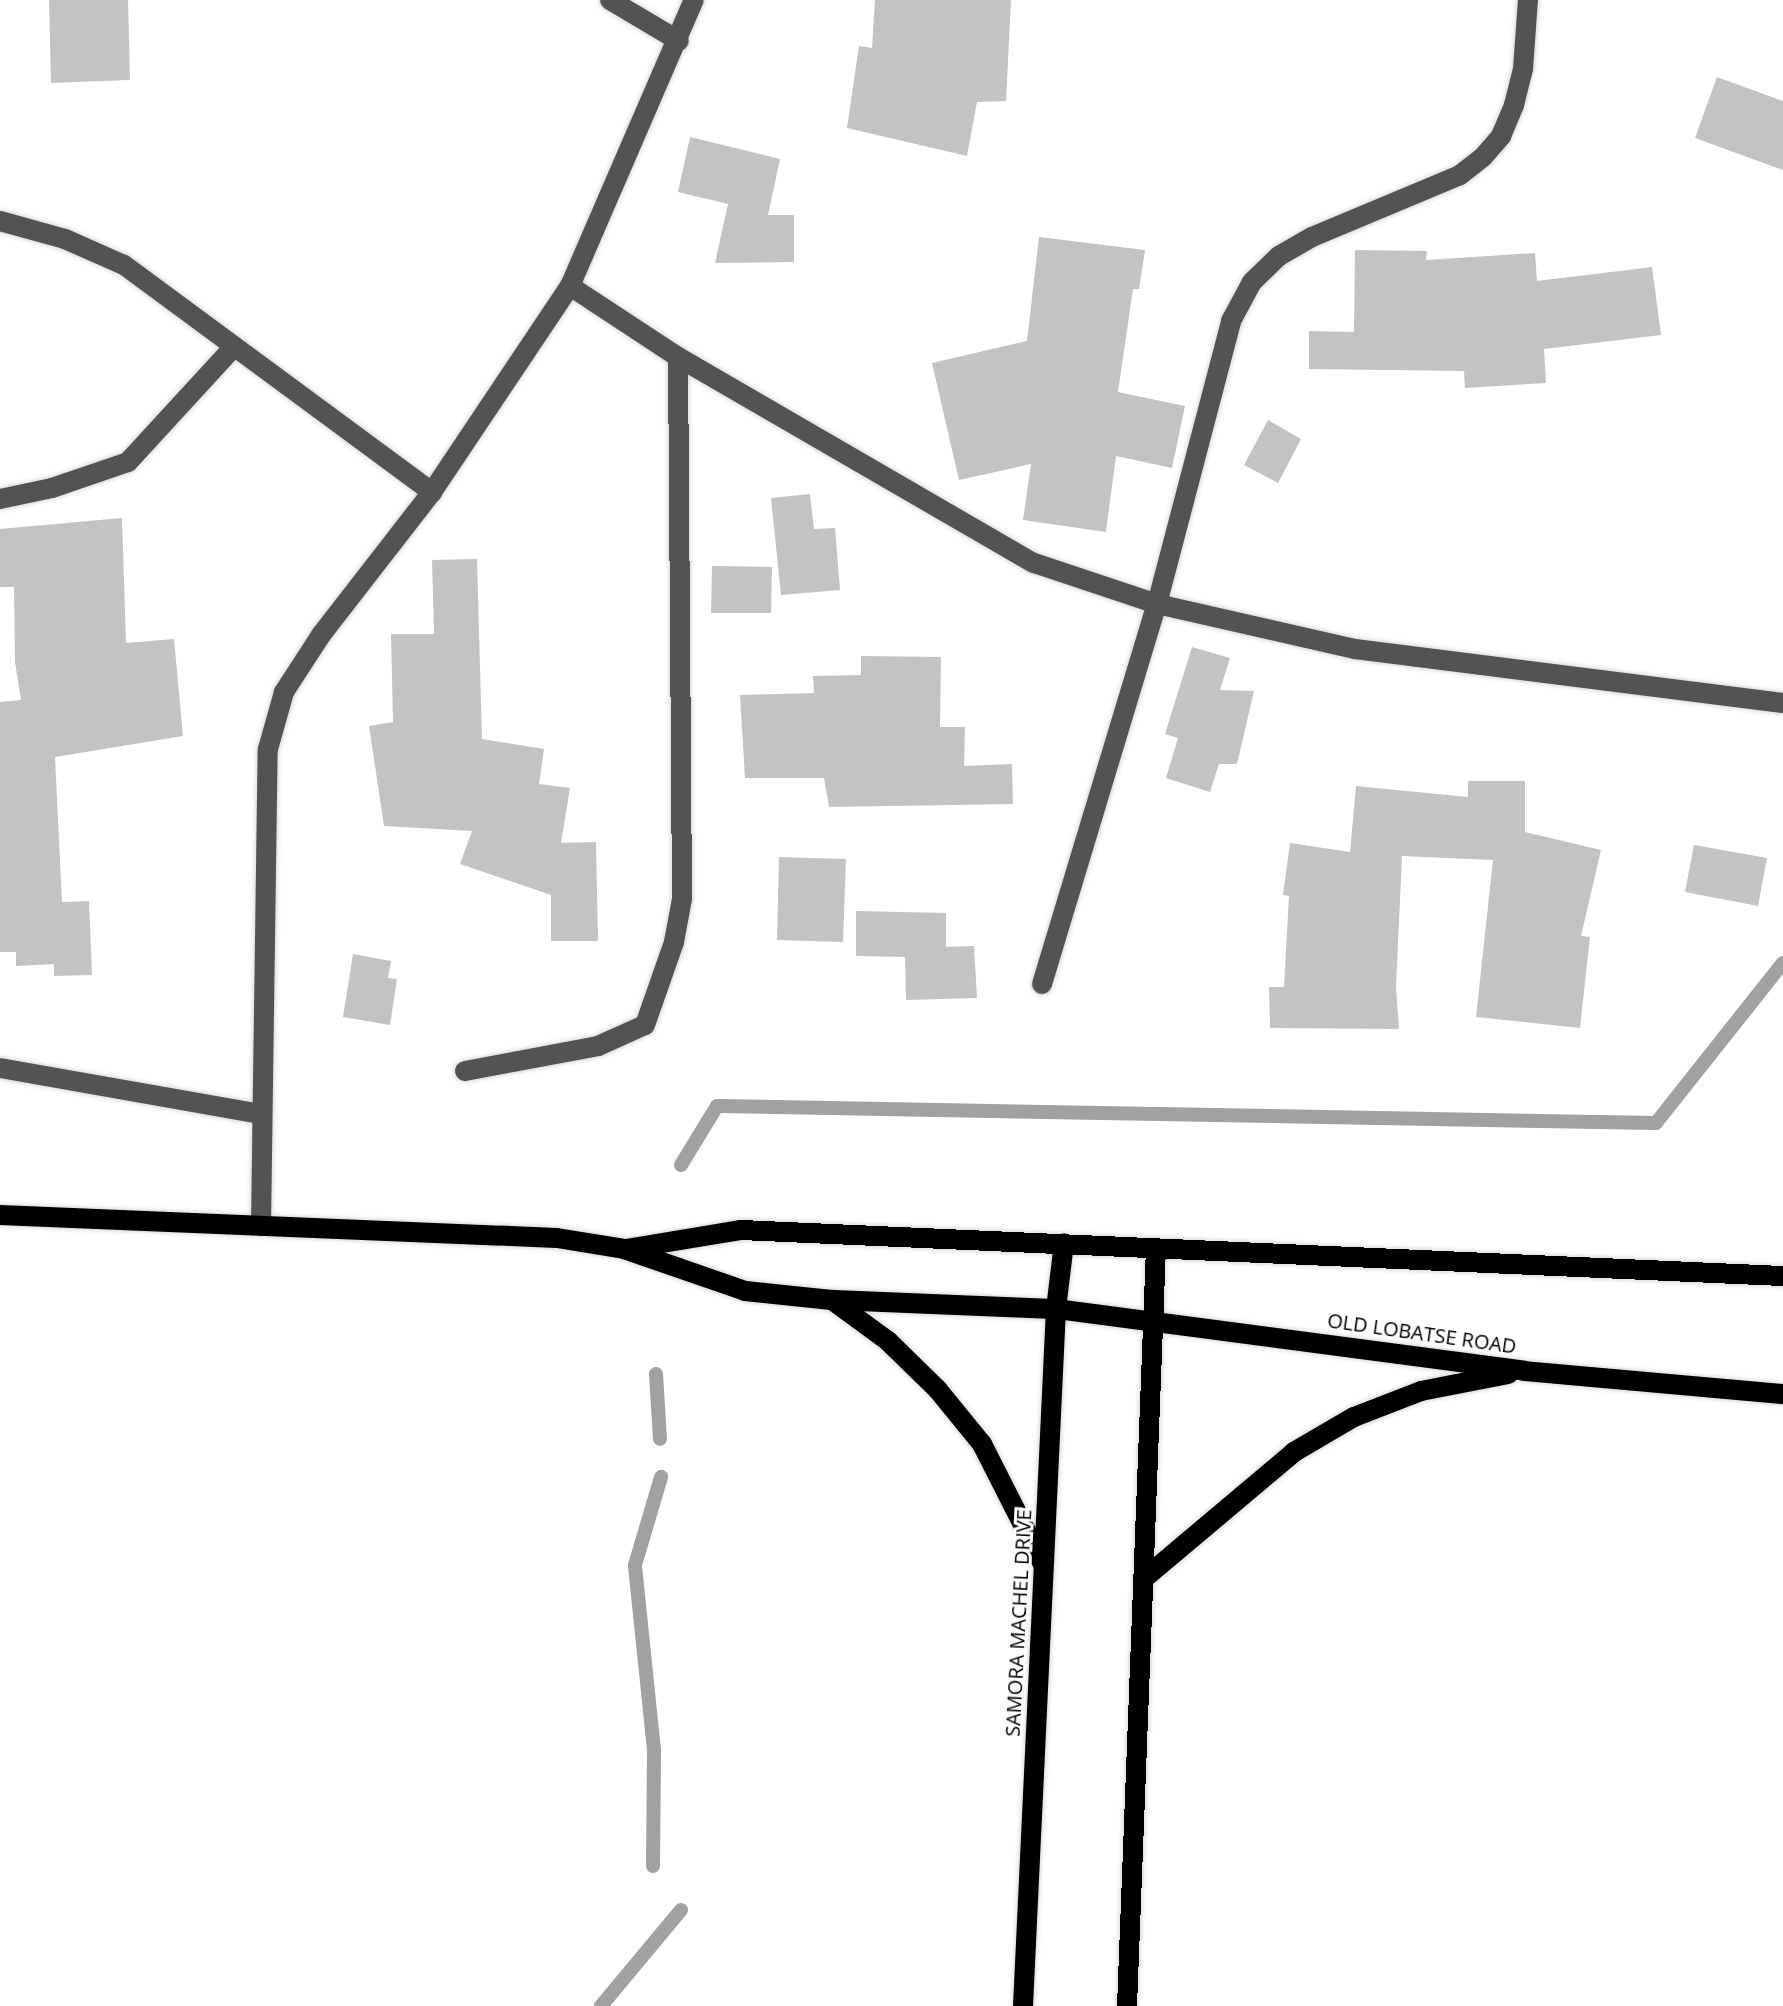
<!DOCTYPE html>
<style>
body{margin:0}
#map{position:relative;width:1783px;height:2006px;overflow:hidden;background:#fff;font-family:"Open Sans",sans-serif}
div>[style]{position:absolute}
.stream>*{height:14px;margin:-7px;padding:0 7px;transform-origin:7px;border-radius:7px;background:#a1a1a1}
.building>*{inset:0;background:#c3c3c3}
.roads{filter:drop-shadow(0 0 2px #dbdbdb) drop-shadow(0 0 2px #dbdbdb)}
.minor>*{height:20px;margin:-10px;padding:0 10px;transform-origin:10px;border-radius:10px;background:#535353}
.major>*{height:20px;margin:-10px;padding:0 10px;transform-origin:10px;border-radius:10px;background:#000}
span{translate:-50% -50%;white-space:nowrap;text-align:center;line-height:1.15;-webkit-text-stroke:6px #fff;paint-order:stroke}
.street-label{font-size:20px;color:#000}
</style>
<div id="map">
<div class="stream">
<div style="left:681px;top:1165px;width:69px;rotate:-58.6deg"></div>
<div style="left:717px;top:1106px;width:939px;rotate:1.04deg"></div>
<div style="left:1656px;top:1123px;width:204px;rotate:-51.6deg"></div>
<div style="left:656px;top:1374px;width:65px;rotate:86.5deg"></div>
<div style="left:653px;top:1866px;width:116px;rotate:-89.5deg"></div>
<div style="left:654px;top:1750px;width:186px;rotate:-95.9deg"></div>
<div style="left:635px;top:1565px;width:92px;rotate:-73.5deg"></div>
<div style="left:601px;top:2006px;width:125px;rotate:-50.2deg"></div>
</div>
<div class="building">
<div style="clip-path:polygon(49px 0,128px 0,130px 80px,51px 83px)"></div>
<div style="clip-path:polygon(875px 0,1011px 0,1006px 101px,977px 102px,967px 156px,847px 128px,859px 46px,872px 48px)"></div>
<div style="clip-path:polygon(1717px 77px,1783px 101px,1783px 170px,1695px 138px)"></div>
<div style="clip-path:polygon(690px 137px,780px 159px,768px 215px,794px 215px,794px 262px,715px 263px,728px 204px,678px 192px)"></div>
<div style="clip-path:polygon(1039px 237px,1145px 250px,1139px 289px,1133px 289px,1118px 392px,1185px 406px,1172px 468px,1116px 456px,1106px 532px,1023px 520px,1031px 464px,959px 480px,932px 363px,1027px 341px)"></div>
<div style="clip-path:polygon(1355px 250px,1427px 251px,1426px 260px,1535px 253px,1537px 281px,1652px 267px,1661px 335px,1544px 349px,1546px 383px,1465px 388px,1464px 371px,1309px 369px,1309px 331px,1354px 332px)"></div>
<div style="clip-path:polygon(1268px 420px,1301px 439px,1278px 483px,1244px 465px)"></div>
<div style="clip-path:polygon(810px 494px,814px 529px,835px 528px,840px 590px,781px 595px,771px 498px)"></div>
<div style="clip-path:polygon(122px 518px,126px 643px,174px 639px,183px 736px,55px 757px,62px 902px,89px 901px,92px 975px,54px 976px,54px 964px,16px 966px,16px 952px,0 952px,0 702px,21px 700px,15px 662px,14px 587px,0 587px,0 529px)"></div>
<div style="clip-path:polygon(477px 559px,482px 739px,544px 749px,539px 784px,570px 788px,561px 843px,596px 842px,598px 941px,551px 941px,551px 895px,460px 864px,472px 831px,384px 826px,369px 726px,393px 722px,391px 634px,434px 634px,432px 560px)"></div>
<div style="clip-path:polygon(712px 566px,772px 567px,771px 613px,711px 613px)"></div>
<div style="clip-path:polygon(1192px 647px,1230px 658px,1220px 690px,1254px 691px,1237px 764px,1219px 764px,1210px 792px,1166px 778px,1178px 738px,1165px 734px)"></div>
<div style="clip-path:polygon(861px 656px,941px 657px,940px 727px,965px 727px,964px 766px,1012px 764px,1013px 804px,829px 807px,824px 778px,745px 778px,740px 695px,814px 693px,813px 676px,861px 675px)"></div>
<div style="clip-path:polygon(1468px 781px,1525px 781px,1525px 832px,1601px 850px,1581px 936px,1590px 937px,1580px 1028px,1476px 1017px,1493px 860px,1402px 856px,1396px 987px,1399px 1029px,1270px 1028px,1269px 987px,1284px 987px,1289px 896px,1283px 895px,1290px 843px,1350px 852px,1356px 786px,1468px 797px)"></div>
<div style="clip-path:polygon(1694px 845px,1767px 858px,1758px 906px,1685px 892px)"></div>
<div style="clip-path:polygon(779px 857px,846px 859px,843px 942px,777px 940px)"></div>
<div style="clip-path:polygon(856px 911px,946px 913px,946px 947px,974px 946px,977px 998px,906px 1000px,905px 957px,856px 956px)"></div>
<div style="clip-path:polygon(353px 954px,391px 961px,388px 978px,397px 979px,390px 1025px,343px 1017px)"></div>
</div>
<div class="roads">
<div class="minor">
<div style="left:610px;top:0;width:80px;rotate:30.7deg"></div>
<div style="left:0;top:221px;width:67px;rotate:15.5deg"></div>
<div style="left:65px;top:239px;width:64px;rotate:23.8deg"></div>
<div style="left:124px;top:265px;width:383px;rotate:36.4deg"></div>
<div style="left:570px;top:286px;width:129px;rotate:33.3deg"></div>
<div style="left:678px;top:357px;width:411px;rotate:30.1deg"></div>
<div style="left:1034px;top:563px;width:130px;rotate:18.4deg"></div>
<div style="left:1157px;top:604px;width:203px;rotate:12.8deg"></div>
<div style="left:1355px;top:649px;width:431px;rotate:7.2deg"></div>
<div style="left:0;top:499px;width:53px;rotate:-11.9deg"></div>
<div style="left:52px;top:488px;width:80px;rotate:-18.9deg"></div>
<div style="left:128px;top:462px;width:155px;rotate:-47.4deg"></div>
<div style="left:1042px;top:984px;width:397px;rotate:-73.2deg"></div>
<div style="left:1157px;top:604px;width:293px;rotate:-75.3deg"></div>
<div style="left:1231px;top:321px;width:44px;rotate:-61.7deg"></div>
<div style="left:1252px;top:282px;width:37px;rotate:-44deg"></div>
<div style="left:1279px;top:256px;width:38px;rotate:-30deg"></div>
<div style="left:1312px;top:237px;width:160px;rotate:-22.7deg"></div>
<div style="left:1460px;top:175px;width:29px;rotate:-38deg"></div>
<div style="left:1483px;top:157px;width:28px;rotate:-49deg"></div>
<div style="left:1501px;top:136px;width:34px;rotate:-67deg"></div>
<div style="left:1514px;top:105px;width:37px;rotate:-76deg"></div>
<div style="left:1523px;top:69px;width:69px;rotate:-85.9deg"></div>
<div style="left:0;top:1068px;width:264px;rotate:10deg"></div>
<div style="left:465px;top:1071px;width:135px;rotate:-10.6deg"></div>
<div style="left:598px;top:1046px;width:51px;rotate:-24.1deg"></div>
<div style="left:645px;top:1025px;width:88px;rotate:-70.7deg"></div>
<div style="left:674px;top:942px;width:44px;rotate:-79.5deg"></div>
<div style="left:682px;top:899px;width:542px;rotate:-90.42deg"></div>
<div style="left:261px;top:1226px;width:477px;rotate:-89.2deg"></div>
<div style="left:268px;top:749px;width:59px;rotate:-74.3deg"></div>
<div style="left:284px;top:692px;width:68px;rotate:-57deg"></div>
<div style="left:321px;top:635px;width:181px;rotate:-52.2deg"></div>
<div style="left:432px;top:492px;width:248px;rotate:-56.2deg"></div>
<div style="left:570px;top:286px;width:312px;rotate:-66.6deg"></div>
</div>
<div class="major">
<div style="left:0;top:1215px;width:557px;rotate:2.36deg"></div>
<div style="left:557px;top:1238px;width:68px;rotate:9.3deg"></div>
<div style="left:624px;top:1249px;width:128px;rotate:19.1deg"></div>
<div style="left:745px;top:1291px;width:87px;rotate:5.9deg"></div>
<div style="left:832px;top:1300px;width:224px;rotate:2.3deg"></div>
<div style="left:1056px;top:1309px;width:472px;rotate:7.5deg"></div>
<div style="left:1524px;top:1371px;width:260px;rotate:5.1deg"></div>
<div style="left:626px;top:1249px;width:117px;rotate:-9.4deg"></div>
<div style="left:741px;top:1230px;width:1043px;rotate:2.53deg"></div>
<div style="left:832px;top:1300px;width:69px;rotate:36.2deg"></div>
<div style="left:888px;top:1341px;width:70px;rotate:44.4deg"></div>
<div style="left:938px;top:1390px;width:70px;rotate:50.8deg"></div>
<div style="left:982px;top:1444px;width:135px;rotate:63.1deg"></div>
<div style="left:1147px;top:1576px;width:192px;rotate:-40.1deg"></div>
<div style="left:1294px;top:1452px;width:69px;rotate:-30.3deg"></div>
<div style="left:1354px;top:1417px;width:72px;rotate:-21.2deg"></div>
<div style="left:1421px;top:1391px;width:89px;rotate:-11.1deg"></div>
<div style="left:1023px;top:2006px;width:698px;rotate:-87.29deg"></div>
<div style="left:1056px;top:1309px;width:66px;rotate:-83.1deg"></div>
<div style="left:1127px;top:2006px;width:758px;rotate:-87.81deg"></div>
</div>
</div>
<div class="street-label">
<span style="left:1422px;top:1333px;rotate:8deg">OLD LOBATSE ROAD</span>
<span style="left:1018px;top:1623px;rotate:-87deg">SAMORA MACHEL DRIVE</span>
</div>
</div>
